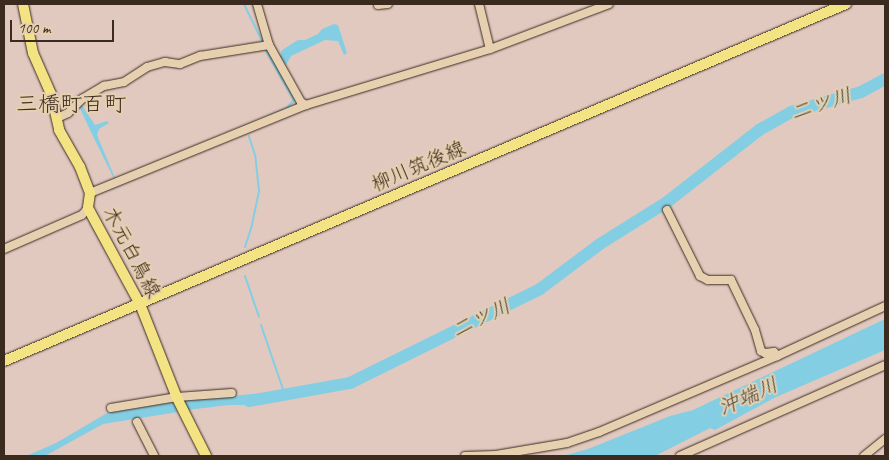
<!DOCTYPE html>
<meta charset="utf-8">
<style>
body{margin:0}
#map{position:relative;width:889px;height:460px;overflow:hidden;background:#e1c9c0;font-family:Caveat,"Klee One",sans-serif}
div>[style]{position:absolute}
.water>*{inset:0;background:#84cee4}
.stream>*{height:2px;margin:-1px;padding:0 1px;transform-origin:1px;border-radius:1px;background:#84cee4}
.river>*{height:12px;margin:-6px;padding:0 6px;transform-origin:6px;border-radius:6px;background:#84cee4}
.roads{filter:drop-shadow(0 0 1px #3b2a1e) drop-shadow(0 0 1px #3b2a1e)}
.minor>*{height:8px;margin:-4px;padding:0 4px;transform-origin:4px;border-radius:4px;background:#e6d0af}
.major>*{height:10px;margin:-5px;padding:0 5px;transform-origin:5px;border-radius:5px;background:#f4e382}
span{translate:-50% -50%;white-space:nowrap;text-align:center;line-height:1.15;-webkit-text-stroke:4px #e6d0af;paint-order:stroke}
.street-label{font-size:20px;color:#3b2a1e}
.water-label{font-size:21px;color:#46433c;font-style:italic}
.quarter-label{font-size:22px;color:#3b2a1e}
.frame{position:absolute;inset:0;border:5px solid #3b2a1e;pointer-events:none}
.scale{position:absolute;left:10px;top:20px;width:104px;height:22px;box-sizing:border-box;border:2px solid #3b2a1e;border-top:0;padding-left:6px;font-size:15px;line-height:18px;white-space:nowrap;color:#3b2a1e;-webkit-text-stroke:4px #e6d0af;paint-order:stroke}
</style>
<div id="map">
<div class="water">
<div style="clip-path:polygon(334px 24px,338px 25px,347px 53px,344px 55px,338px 41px,325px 40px,291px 56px,286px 65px,280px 56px,282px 50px,298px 40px,305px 40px,318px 34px,322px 29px)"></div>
<div style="clip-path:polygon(81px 104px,95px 125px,107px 121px,109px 123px,99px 129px,97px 135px,115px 178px,114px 179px,89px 128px,79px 106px)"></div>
<div style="clip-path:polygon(885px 319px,885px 350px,774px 398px,715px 430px,710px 428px,655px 456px,563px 456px,588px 449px,670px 416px,693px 410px)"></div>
<div style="clip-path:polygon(264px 393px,266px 402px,246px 405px,229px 405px,187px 410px,182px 400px)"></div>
<div style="clip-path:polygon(173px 402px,178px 412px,103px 424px,45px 456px,26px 456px,56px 443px,107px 413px)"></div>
</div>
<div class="stream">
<div style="left:244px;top:4px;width:41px;rotate:64.1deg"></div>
<div style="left:266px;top:51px;width:56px;rotate:60.3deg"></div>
<div style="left:294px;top:100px;width:12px;rotate:132deg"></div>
<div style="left:286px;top:109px;width:18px;rotate:158deg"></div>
<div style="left:245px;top:247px;width:19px;rotate:-72deg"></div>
<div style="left:251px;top:229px;width:39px;rotate:-78deg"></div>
<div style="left:259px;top:191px;width:36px;rotate:-96deg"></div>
<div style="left:255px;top:155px;width:20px;rotate:-108deg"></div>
<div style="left:245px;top:276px;width:43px;rotate:71.1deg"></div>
<div style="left:261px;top:325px;width:74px;rotate:71.1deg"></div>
</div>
<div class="river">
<div style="left:249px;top:401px;width:103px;rotate:-10.1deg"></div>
<div style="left:350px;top:383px;width:212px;rotate:-26.3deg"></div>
<div style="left:540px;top:289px;width:75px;rotate:-36.9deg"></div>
<div style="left:600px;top:244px;width:79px;rotate:-32.1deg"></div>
<div style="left:667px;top:202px;width:117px;rotate:-38deg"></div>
<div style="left:759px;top:130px;width:37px;rotate:-29deg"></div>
<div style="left:791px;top:112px;width:73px;rotate:-15.9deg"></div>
<div style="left:861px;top:92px;width:27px;rotate:-28deg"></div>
</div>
<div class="roads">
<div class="minor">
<div style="left:257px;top:4px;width:43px;rotate:73.7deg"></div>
<div style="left:269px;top:45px;width:65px;rotate:60.7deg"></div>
<div style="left:301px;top:102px;width:6px;rotate:31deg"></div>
<div style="left:479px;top:4px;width:46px;rotate:76.3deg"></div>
<div style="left:378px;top:5px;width:10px;rotate:-6deg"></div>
<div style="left:57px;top:118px;width:12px;rotate:-24deg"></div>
<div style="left:68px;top:113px;width:20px;rotate:-45deg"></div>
<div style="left:82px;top:99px;width:26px;rotate:-31deg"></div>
<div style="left:104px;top:86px;width:20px;rotate:-11deg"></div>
<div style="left:124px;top:82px;width:27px;rotate:-33deg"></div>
<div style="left:147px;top:67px;width:19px;rotate:-16deg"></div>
<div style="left:165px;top:62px;width:15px;rotate:8deg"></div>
<div style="left:180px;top:64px;width:22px;rotate:-22deg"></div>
<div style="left:200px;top:56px;width:70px;rotate:-9.1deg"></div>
<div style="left:90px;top:193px;width:233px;rotate:-22.2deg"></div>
<div style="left:306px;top:105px;width:192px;rotate:-16.9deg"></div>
<div style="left:490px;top:49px;width:127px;rotate:-20.7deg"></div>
<div style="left:667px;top:210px;width:74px;rotate:63.4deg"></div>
<div style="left:700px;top:276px;width:9px;rotate:27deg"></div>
<div style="left:708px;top:280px;width:23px"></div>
<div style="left:731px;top:280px;width:55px;rotate:64.4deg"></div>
<div style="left:755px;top:330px;width:22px;rotate:74deg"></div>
<div style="left:761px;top:351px;width:4px;rotate:27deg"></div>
<div style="left:765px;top:353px;width:9px;rotate:-6deg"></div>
<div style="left:774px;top:352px;width:5px;rotate:53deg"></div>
<div style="left:4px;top:249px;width:85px;rotate:-23.6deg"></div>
<div style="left:82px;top:215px;width:9px;rotate:-49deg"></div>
<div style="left:111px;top:408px;width:67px;rotate:-9.5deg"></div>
<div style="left:177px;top:397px;width:55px;rotate:-4.2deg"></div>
<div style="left:137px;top:422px;width:38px;rotate:63deg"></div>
<div style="left:465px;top:456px;width:31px;rotate:-2deg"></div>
<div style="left:496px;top:455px;width:72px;rotate:-9.6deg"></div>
<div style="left:567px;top:443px;width:34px;rotate:-19deg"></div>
<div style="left:599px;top:432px;width:194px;rotate:-23.1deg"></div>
<div style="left:777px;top:356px;width:119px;rotate:-24.8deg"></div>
<div style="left:680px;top:456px;width:224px;rotate:-23.9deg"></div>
<div style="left:864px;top:456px;width:27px;rotate:-39deg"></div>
</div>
<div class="major">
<div style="left:23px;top:4px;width:50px;rotate:78.5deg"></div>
<div style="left:33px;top:53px;width:45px;rotate:66.3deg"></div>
<div style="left:51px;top:94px;width:37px;rotate:77deg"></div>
<div style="left:59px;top:130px;width:43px;rotate:60.4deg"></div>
<div style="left:80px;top:167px;width:28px;rotate:69deg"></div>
<div style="left:90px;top:193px;width:15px;rotate:98deg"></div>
<div style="left:88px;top:208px;width:109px;rotate:61.6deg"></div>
<div style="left:140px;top:304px;width:101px;rotate:68.5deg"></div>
<div style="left:177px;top:398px;width:65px;rotate:63.4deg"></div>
<div style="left:4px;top:361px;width:915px;rotate:-22.98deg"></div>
</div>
</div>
<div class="street-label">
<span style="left:418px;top:166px;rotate:-23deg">柳川筑後線</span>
<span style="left:132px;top:252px;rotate:62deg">木元白鳥線</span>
</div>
<div class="water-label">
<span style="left:821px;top:104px;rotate:-18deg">二ツ川</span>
<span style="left:481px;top:318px;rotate:-26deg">二ツ川</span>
<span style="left:748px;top:396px;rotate:-24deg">沖端川</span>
</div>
<div class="quarter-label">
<span style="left:71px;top:105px">三橋町百町</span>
</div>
<div class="frame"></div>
<div class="scale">100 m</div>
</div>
